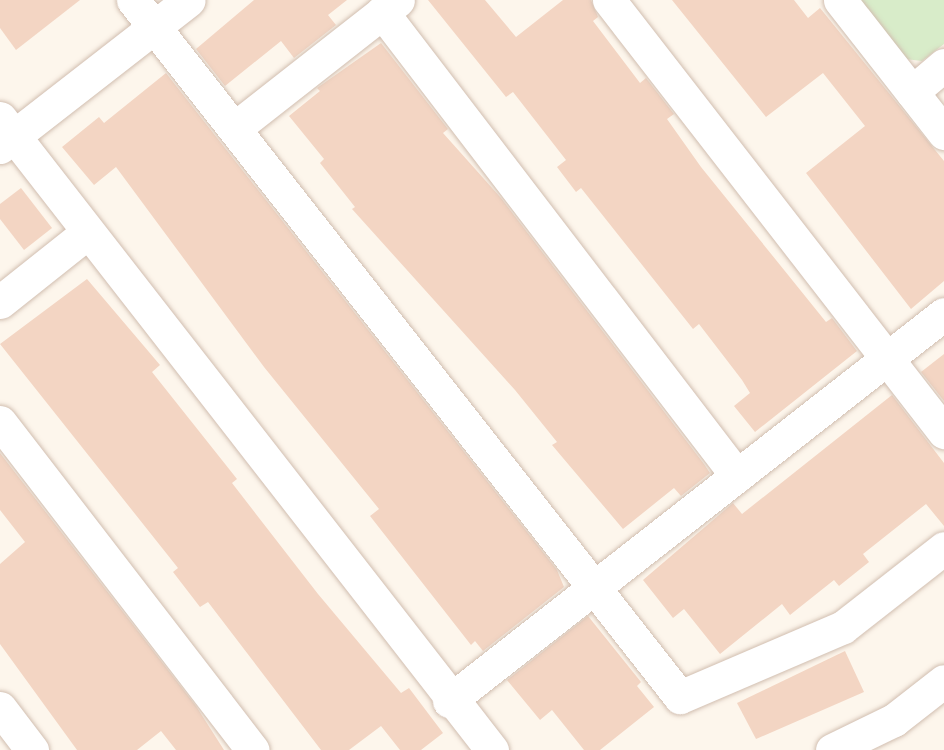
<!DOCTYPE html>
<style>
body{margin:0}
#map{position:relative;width:944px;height:750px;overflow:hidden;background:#fdf6ec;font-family:Signika,sans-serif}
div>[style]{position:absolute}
.green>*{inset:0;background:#d8ecc9}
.building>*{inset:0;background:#f3d5c3}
.roads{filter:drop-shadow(0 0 2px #d1beb0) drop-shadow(0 0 2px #d1beb0)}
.minor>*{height:33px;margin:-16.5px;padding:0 16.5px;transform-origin:16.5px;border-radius:16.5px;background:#fff}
span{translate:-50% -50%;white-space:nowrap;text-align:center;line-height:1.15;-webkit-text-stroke:5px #fffaf3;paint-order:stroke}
</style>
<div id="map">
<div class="green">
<div style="clip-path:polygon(860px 0,944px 0,944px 44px,922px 61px,905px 59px)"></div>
</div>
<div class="building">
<div style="clip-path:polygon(0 0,80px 0,16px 50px,0 28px)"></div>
<div style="clip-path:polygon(254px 0,347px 0,328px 15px,336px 25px,294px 58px,281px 41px,225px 86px,196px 49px)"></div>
<div style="clip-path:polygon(428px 0,485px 0,516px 37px,563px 0,591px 0,598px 17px,593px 21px,640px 83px,646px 78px,674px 114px,667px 119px,701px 167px,826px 322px,832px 318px,857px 351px,755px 432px,734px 406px,750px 393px,742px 380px,699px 324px,693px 329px,581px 188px,576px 192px,557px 167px,566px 160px,513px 92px,506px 97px)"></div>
<div style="clip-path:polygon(672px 0,794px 0,808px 18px,820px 8px,944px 161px,944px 281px,911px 309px,806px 173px,865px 126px,823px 73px,766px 117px)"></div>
<div style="clip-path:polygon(381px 43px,448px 129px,443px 133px,501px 198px,704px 464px,710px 473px,681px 496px,674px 488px,623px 529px,552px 445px,557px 442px,515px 390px,352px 209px,355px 207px,320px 163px,324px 159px,289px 116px,320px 91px,317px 88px)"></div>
<div style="clip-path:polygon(166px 73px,557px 570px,564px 587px,483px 651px,475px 641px,471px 645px,370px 516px,379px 509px,264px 367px,116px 167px,94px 185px,62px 147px,99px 117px,104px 123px)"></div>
<div style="clip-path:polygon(21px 188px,52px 228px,24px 250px,0 219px,0 204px)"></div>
<div style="clip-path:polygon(87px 279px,160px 365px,152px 372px,237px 479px,232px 483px,318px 594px,401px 693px,409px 688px,443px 733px,421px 750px,400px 750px,381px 726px,349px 750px,321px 750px,208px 602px,200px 607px,173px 572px,178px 568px,0 344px)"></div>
<div style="clip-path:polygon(944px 354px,944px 401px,921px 372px)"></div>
<div style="clip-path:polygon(892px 395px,944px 463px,944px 526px,926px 504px,863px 554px,869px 562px,839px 586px,834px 580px,790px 615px,782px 604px,720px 654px,684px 609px,673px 618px,643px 580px,733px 503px,742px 514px)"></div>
<div style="clip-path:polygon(0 453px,196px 706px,224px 750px,176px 750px,161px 731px,137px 750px,77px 750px,0 644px,0 564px,25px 542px,0 510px)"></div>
<div style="clip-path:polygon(588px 616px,641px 682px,637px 686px,654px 707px,600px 750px,584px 750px,552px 710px,540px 720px,507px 680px)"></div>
<div style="clip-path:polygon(845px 651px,864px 692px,756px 739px,737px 703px)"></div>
</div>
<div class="roads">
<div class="minor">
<div style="left:133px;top:0;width:886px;rotate:51.88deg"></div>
<div style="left:680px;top:697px;width:177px;rotate:-23.2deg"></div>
<div style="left:843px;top:627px;width:128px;rotate:-38deg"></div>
<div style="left:609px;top:0;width:547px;rotate:52.21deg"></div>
<div style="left:840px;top:0;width:169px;rotate:52deg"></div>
<div style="left:382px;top:12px;width:584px;rotate:52.58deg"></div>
<div style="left:912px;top:92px;width:42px;rotate:-40.2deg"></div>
<div style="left:0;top:118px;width:801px;rotate:52.1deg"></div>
<div style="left:235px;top:128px;width:207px;rotate:-38.1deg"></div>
<div style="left:0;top:147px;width:239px;rotate:-37.9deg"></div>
<div style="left:0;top:302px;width:112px;rotate:-38.5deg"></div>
<div style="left:0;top:422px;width:414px;rotate:52.4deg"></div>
<div style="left:449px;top:701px;width:628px;rotate:-38.02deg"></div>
<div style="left:0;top:708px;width:53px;rotate:52.7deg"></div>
<div style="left:832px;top:750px;width:69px;rotate:-25.8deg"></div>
<div style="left:894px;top:720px;width:63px;rotate:-38deg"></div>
</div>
</div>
</div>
